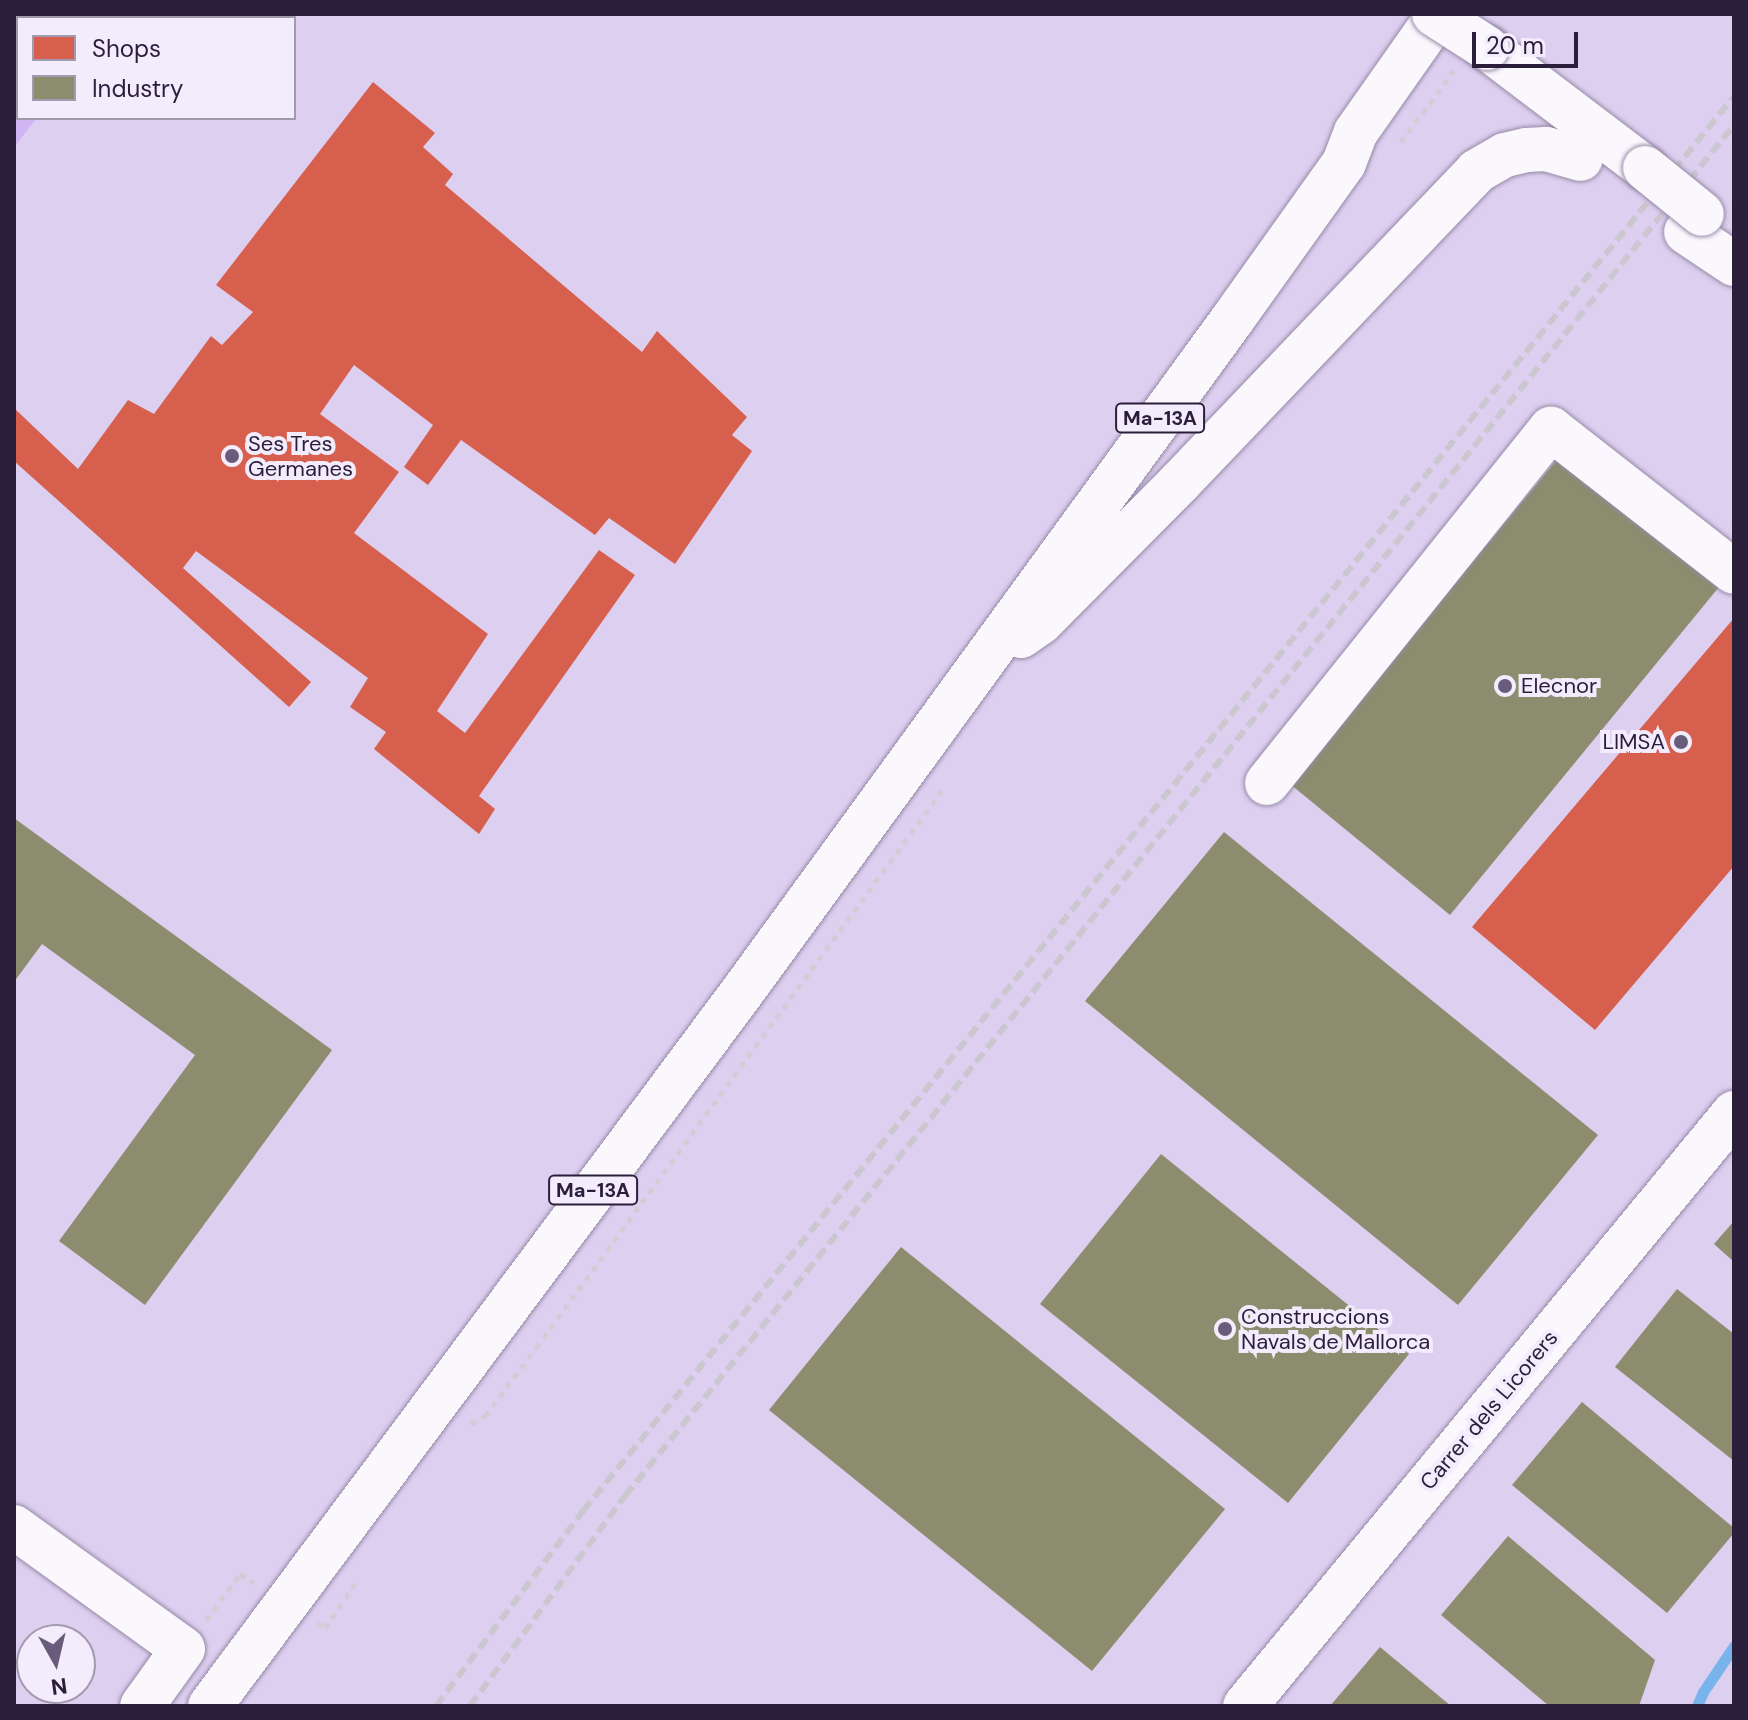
<!DOCTYPE html>
<style>
body{margin:0}
#map{position:relative;width:1748px;height:1720px;overflow:hidden;background:#ddcff0;font-family:"DM Sans",sans-serif}
div>[style]{position:absolute}
.green>*{inset:0;background:#cfb5f2}
.shops>*{inset:0;background:#d6604d}
.industry>*{inset:0;background:#8c8c6e}
.stream>*{height:11px;margin:-5.5px;padding:0 5.5px;transform-origin:5.5px;border-radius:5.5px;background:#78b4eb}
.path>*{height:5px;margin-top:-2.5px;transform-origin:0;background:repeating-linear-gradient(90deg,#d1cdd7 0 6px,transparent 0 12px)}
.roads{filter:drop-shadow(0 0 2px #968aa6) drop-shadow(0 0 2px #968aa6)}
.minor>*{height:44px;margin:-22px;padding:0 22px;transform-origin:22px;border-radius:22px;background:#faf8fd}
.major>*{height:44px;margin:-22px;padding:0 22px;transform-origin:22px;border-radius:22px;background:#faf8fd}
.rail>*{height:6px;margin-top:-3px;transform-origin:0;background:repeating-linear-gradient(90deg,#cbc7d1 0 12px,transparent 0 18px)}
.bridges{filter:drop-shadow(0 0 2px #968aa6) drop-shadow(0 0 2px #968aa6)}
.minor-bridge>*{height:44px;margin:-22px;padding:0 22px;transform-origin:22px;border-radius:22px;background:#faf8fd}
.dots>*{width:22px;height:22px;translate:-50% -50%;box-sizing:border-box;border:4px solid #f2ecfc;border-radius:50%}
span{translate:-50% -50%;white-space:nowrap;text-align:center;line-height:1.15;-webkit-text-stroke:8px #f2ecfc;paint-order:stroke}
.shield-label span{padding:2px 6px;background:#f2ecfc;border:2px solid;border-radius:6px;-webkit-text-stroke-width:0}
.shield-label{font-size:20px;color:#2b1e3b;font-weight:700}
.poi-label{font-size:22px;color:#2b1e3b}
.left{translate:0 -50%;text-align:left}
.right{translate:-100% -50%;text-align:right}
.street-label{font-size:22px;color:#2b1e3b}
.frame{position:absolute;inset:0;border:16px solid #2b1e3b;pointer-events:none}
.legend{position:absolute;left:16px;top:16px;width:280px;height:104px;box-sizing:border-box;background:#f2ecfc;border:2px solid #a29aaf;margin:0;padding:10px 14px;list-style:none;font-size:24px;color:#2b1e3b}
.legend li{display:flex;align-items:center;gap:16px;height:40px}
.legend b{width:40px;border:2px solid #a29aaf}
.north{position:absolute;left:16px;top:1624px;width:80px;height:80px;box-sizing:border-box;background:#f2ecfc;border:2px solid #a29aaf;border-radius:50%;rotate:172deg;font-size:22px;font-weight:700;line-height:32px;text-align:center;color:#2b1e3b}
.north::after{content:'';display:block;margin:auto;width:28px;height:36px;background:#695c7a;clip-path:polygon(50% 0,100% 100%,50% 72%,0 100%)}
.scale{position:absolute;left:1472px;top:32px;width:106px;height:36px;box-sizing:border-box;border:4px solid #2b1e3b;border-top:0;padding-left:10px;font-size:24px;line-height:28px;white-space:nowrap;color:#2b1e3b;-webkit-text-stroke:6px #f2ecfc;paint-order:stroke}
</style>
<div id="map">
<div class="green">
<div style="clip-path:polygon(14px 14px,120px 14px,117px 18px,18px 18px,18px 118px,37px 118px,14px 147px)"></div>
</div>
<div class="shops">
<div style="clip-path:polygon(373px 82px,435px 133px,423px 147px,453px 174px,445px 185px,642px 352px,657px 331px,747px 417px,732px 435px,752px 451px,675px 564px,609px 518px,595px 535px,461px 440px,428px 485px,404px 467px,433px 425px,354px 365px,320px 414px,399px 472px,354px 533px,488px 634px,437px 711px,465px 733px,599px 550px,635px 575px,479px 796px,495px 809px,479px 834px,374px 749px,386px 732px,350px 707px,368px 678px,196px 551px,183px 568px,311px 682px,289px 707px,14px 461px,14px 408px,78px 469px,128px 400px,154px 414px,211px 336px,222px 345px,253px 312px,216px 285px)"></div>
<div style="clip-path:polygon(1734px 618px,1734px 866px,1595px 1030px,1472px 927px)"></div>
</div>
<div class="industry">
<div style="clip-path:polygon(1559px 457px,1719px 587px,1450px 915px,1290px 784px)"></div>
<div style="clip-path:polygon(14px 818px,332px 1050px,145px 1305px,59px 1241px,195px 1055px,42px 944px,14px 982px)"></div>
<div style="clip-path:polygon(1224px 832px,1598px 1135px,1458px 1305px,1085px 1001px)"></div>
<div style="clip-path:polygon(1161px 1154px,1409px 1354px,1288px 1503px,1040px 1304px)"></div>
<div style="clip-path:polygon(1734px 1221px,1734px 1262px,1714px 1244px)"></div>
<div style="clip-path:polygon(901px 1247px,1225px 1509px,1092px 1671px,769px 1410px)"></div>
<div style="clip-path:polygon(1677px 1289px,1734px 1334px,1734px 1461px,1615px 1367px)"></div>
<div style="clip-path:polygon(1582px 1402px,1734px 1528px,1734px 1533px,1667px 1613px,1512px 1485px)"></div>
<div style="clip-path:polygon(1508px 1536px,1655px 1660px,1639px 1706px,1549px 1706px,1441px 1615px)"></div>
<div style="clip-path:polygon(1380px 1647px,1451px 1706px,1330px 1706px)"></div>
</div>
<div class="stream">
<div style="left:1697px;top:1706px;width:15px;rotate:-67deg"></div>
<div style="left:1703px;top:1692px;width:55px;rotate:-56deg"></div>
</div>
<div class="path">
<div style="left:1401px;top:142px;width:89px;rotate:-53.6deg"></div>
<div style="left:471px;top:1424px;width:16px;rotate:-30deg"></div>
<div style="left:485px;top:1416px;width:85px;rotate:-53.1deg"></div>
<div style="left:536px;top:1348px;width:696px;rotate:-53.94deg"></div>
<div style="left:206px;top:1620px;width:57px;rotate:-53.5deg"></div>
<div style="left:240px;top:1574px;width:17px;rotate:31deg"></div>
<div style="left:317px;top:1623px;width:9px;rotate:32deg"></div>
<div style="left:325px;top:1628px;width:57px;rotate:-55.8deg"></div>
</div>
<div class="roads">
<div class="minor">
<div style="left:1487px;top:48px;width:198px;rotate:37.2deg"></div>
<div style="left:1686px;top:232px;width:58px;rotate:33.7deg"></div>
<div style="left:1267px;top:783px;width:454px;rotate:-51.3deg"></div>
<div style="left:1551px;top:429px;width:232px;rotate:38deg"></div>
<div style="left:14px;top:1527px;width:208px;rotate:35.8deg"></div>
<div style="left:183px;top:1649px;width:70px;rotate:125.7deg"></div>
<div style="left:1245px;top:1706px;width:769px;rotate:-50.49deg"></div>
</div>
<div class="major">
<div style="left:1021px;top:636px;width:24px;rotate:-35deg"></div>
<div style="left:1041px;top:622px;width:197px;rotate:-45.2deg"></div>
<div style="left:1180px;top:482px;width:430px;rotate:-46.3deg"></div>
<div style="left:1477px;top:171px;width:32px;rotate:-30deg"></div>
<div style="left:1505px;top:155px;width:22px;rotate:-13deg"></div>
<div style="left:1526px;top:150px;width:20px;rotate:-3deg"></div>
<div style="left:1546px;top:149px;width:36px;rotate:16deg"></div>
<div style="left:210px;top:1706px;width:887px;rotate:-53.3deg"></div>
<div style="left:740px;top:995px;width:835px;rotate:-53.91deg"></div>
<div style="left:1232px;top:320px;width:193px;rotate:-54.5deg"></div>
<div style="left:1344px;top:163px;width:33px;rotate:-69deg"></div>
<div style="left:1356px;top:132px;width:144px;rotate:-54.9deg"></div>
</div>
</div>
<div class="rail">
<div style="left:436px;top:1706px;width:244px;rotate:-53deg"></div>
<div style="left:583px;top:1511px;width:1824px;rotate:-50.87deg"></div>
<div style="left:470px;top:1706px;width:261px;rotate:-53.6deg"></div>
<div style="left:625px;top:1496px;width:1763px;rotate:-51.03deg"></div>
</div>
<div class="bridges">
<div class="minor-bridge">
<div style="left:1434px;top:14px;width:63px;rotate:32.7deg"></div>
<div style="left:1645px;top:168px;width:73px;rotate:38.9deg"></div>
</div>
</div>
<div class="dots">
<div style="left:232px;top:456px;background:#695c7a"></div>
<div style="left:1505px;top:686px;background:#695c7a"></div>
<div style="left:1681px;top:742px;background:#695c7a"></div>
<div style="left:1225px;top:1329px;background:#695c7a"></div>
</div>
<div class="shield-label">
<span style="left:1160px;top:418px">Ma-13A</span>
<span style="left:593px;top:1190px">Ma-13A</span>
</div>
<div class="poi-label">
<span class="left" style="left:248px;top:456px">Ses Tres<br>Germanes</span>
<span class="left" style="left:1521px;top:686px">Elecnor</span>
<span class="right" style="left:1665px;top:742px">LIMSA</span>
<span class="left" style="left:1241px;top:1329px">Construccions<br>Navals de Mallorca</span>
</div>
<div class="street-label">
<span style="left:1489px;top:1410px;rotate:-50deg">Carrer dels Licorers</span>
</div>
<div class="frame"></div>
<ul class="legend">
<li><b style="height:22px;background:#d6604d"></b>Shops</li>
<li><b style="height:22px;background:#8c8c6e"></b>Industry</li>
</ul>
<div class="north">N</div>
<div class="scale">20 m</div>
</div>
